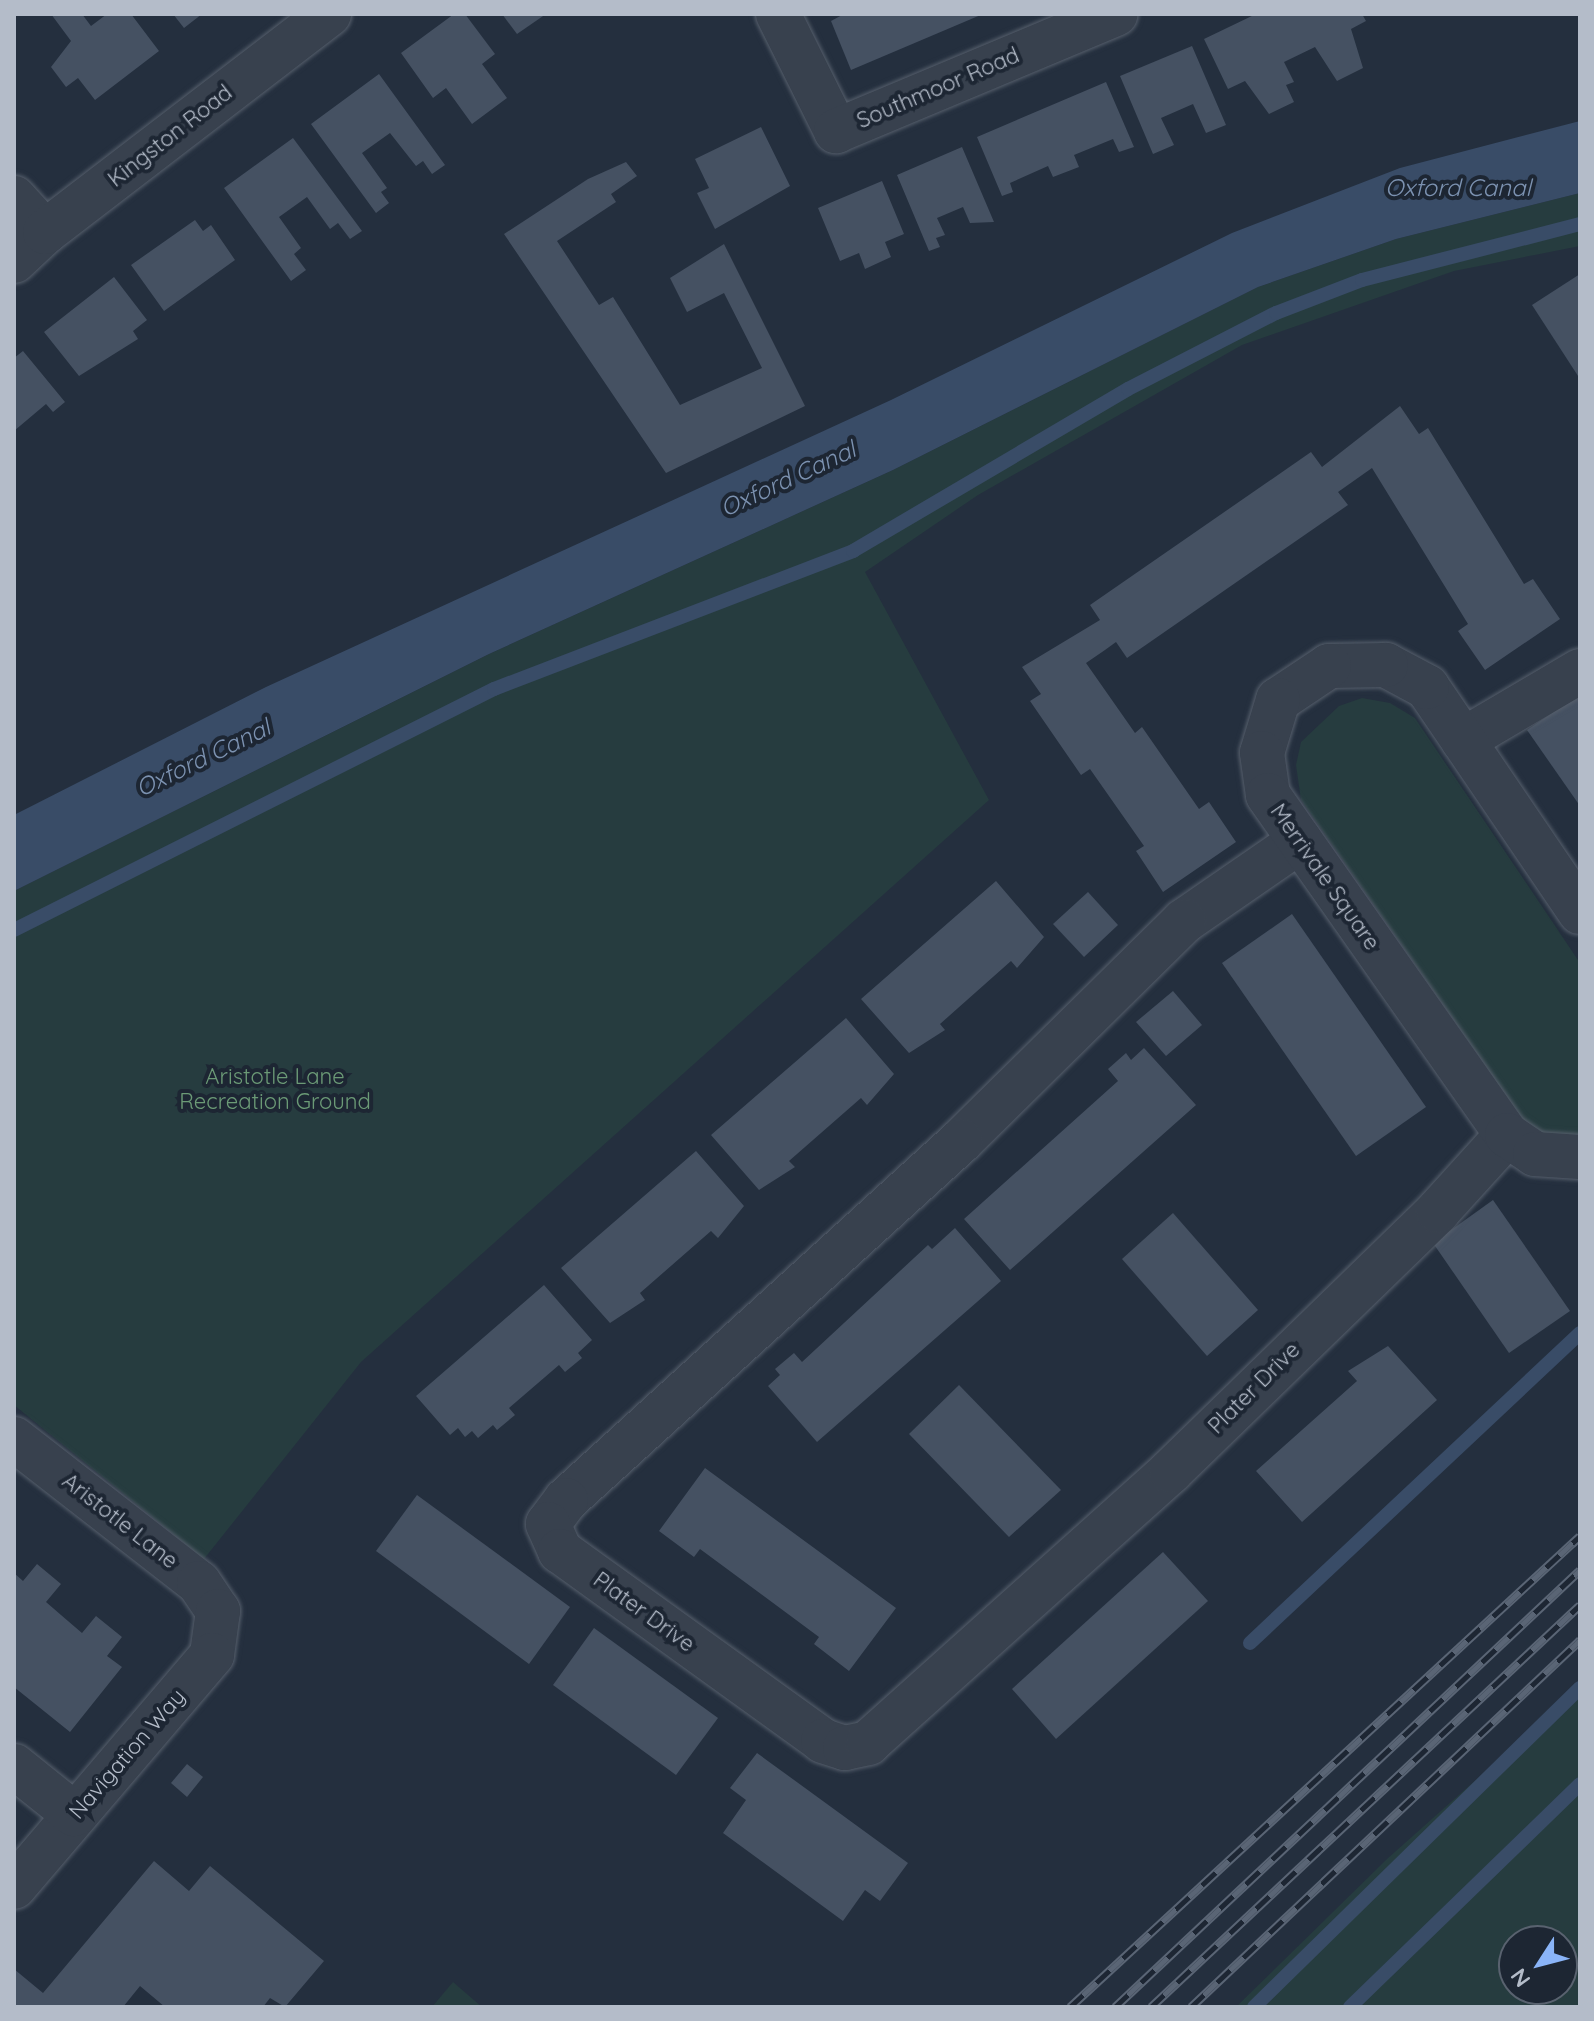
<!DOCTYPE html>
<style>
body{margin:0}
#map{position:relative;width:1594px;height:2021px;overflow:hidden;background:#242f3e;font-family:Quicksand,sans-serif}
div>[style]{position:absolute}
.green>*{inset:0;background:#263c3f}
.water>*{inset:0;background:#394c67}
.stream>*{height:14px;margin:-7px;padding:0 7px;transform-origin:7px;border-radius:7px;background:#394c67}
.building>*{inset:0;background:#455162}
.roads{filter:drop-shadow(0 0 2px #565f6c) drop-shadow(0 0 2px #565f6c)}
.minor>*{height:44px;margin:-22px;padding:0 22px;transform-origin:22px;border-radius:22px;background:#38414e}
.tertiary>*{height:44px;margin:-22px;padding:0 22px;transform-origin:22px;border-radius:22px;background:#38414e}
.rail>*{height:9px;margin-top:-4.5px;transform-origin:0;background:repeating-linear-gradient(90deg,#1d2633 0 18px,#5a6575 0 36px);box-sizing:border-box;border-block:2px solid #5a6575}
span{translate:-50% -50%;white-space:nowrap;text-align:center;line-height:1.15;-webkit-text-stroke:8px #1d2633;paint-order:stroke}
.street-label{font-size:22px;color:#b4bcc9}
.park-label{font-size:22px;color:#6b9a76}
.water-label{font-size:24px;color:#7c92b1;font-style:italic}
.frame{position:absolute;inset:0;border:16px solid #b4bcc9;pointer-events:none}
.north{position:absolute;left:1498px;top:1925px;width:80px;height:80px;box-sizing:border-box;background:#1d2633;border:2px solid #59626f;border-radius:50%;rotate:234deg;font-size:22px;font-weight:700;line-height:32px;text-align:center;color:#b4bcc9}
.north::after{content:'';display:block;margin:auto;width:28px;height:36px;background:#8ab4f8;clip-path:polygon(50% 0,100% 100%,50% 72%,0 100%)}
</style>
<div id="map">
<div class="green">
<div style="clip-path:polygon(1580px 193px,1580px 246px,1454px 271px,1242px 345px,978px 495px,865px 572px,989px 800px,361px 1362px,204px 1559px,14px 1405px,14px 891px,489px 654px,893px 470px,1258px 287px,1396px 239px)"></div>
<div style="clip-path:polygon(1362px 698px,1390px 703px,1415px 718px,1580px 963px,1580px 1145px,1561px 1144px,1526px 1124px,1301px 800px,1296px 765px,1301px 742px,1339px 706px)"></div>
<div style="clip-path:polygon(evenodd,1580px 1687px,1580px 2007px,1236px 2007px,1387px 1859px,1580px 1687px,1562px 1941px,1562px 1989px,1514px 1989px,1514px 1941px,1562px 1941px)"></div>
<div style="clip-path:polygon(453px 1982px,482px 2007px,432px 2007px)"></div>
</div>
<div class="water">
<div style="clip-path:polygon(1580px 121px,1580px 193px,1396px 239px,1258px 287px,893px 470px,489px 654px,14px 891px,14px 815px,266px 687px,891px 400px,1232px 233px,1400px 168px)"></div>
</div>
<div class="stream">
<div style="left:14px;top:930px;width:537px;rotate:-26.66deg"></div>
<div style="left:494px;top:689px;width:385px;rotate:-21deg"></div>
<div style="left:853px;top:551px;width:319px;rotate:-30.5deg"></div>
<div style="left:1128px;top:389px;width:166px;rotate:-27.2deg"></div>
<div style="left:1276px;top:313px;width:92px;rotate:-21deg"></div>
<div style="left:1362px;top:280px;width:225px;rotate:-14.4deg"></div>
<div style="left:1250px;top:1643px;width:453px;rotate:-43.2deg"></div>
<div style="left:1254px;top:2007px;width:456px;rotate:-44.4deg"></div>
<div style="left:1350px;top:2007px;width:320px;rotate:-44.1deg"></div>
</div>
<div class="building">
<div style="clip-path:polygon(51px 14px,82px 14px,91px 26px,107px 14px,131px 14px,159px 51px,95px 100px,78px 78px,66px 87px,51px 67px,71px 41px)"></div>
<div style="clip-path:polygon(173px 14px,202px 14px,184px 28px)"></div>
<div style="clip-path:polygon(454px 14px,465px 14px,495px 54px,482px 64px,507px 98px,472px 124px,446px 88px,433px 98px,401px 53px)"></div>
<div style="clip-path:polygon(502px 14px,546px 14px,517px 34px)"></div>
<div style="clip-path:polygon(844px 14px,983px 14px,851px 70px,831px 21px)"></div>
<div style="clip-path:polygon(1256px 14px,1362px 14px,1366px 21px,1351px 29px,1363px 68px,1337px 81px,1315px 47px,1284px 62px,1294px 82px,1286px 85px,1294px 102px,1269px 114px,1245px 81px,1228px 89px,1204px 39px)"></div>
<div style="clip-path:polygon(1192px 46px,1226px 125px,1206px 133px,1193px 104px,1161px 118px,1174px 145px,1153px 154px,1120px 76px)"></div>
<div style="clip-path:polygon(379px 74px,445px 165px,432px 174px,423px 161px,416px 166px,390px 133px,362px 153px,387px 188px,381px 192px,389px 203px,376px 213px,311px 124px)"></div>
<div style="clip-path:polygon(1106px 82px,1134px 147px,1119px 152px,1113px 139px,1074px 155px,1079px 167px,1053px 177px,1048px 166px,1010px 183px,1013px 192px,1002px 196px,977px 137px)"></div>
<div style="clip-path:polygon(761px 127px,790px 186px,715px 229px,697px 193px,709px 188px,695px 159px)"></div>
<div style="clip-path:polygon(293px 138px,362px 231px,350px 239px,338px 223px,330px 229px,307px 197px,279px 217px,301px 248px,294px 254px,306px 270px,291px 281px,224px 188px)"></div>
<div style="clip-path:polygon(962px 147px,994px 222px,970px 223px,963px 207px,937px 218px,945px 235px,936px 238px,940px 247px,929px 251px,897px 175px)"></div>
<div style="clip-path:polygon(626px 162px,637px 176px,611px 194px,616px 202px,557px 241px,599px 305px,613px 297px,680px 405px,762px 368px,724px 293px,687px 312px,670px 278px,724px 244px,805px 406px,666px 473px,504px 234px,588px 179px)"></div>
<div style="clip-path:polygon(882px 181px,904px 234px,885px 242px,891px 257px,865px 269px,859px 253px,840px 261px,818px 208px)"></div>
<div style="clip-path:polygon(195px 220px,203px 231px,211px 225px,235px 260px,164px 311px,131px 265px)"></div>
<div style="clip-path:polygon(1580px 274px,1580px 379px,1532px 305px)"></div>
<div style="clip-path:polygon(114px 277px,147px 320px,133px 331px,138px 339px,79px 376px,44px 332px)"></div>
<div style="clip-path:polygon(23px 351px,65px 402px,53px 412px,46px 404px,14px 431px,14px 358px)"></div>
<div style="clip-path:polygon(1400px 406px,1419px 434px,1428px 428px,1524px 584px,1533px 579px,1560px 619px,1485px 670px,1458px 631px,1468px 624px,1372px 468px,1338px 492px,1348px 505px,1127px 658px,1116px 642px,1105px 650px,1086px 663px,1135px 733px,1142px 727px,1199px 809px,1209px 802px,1236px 842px,1163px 892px,1136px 851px,1144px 846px,1090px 769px,1081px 775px,1030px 701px,1041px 694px,1022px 667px,1100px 620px,1090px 605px,1311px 452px,1322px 467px)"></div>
<div style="clip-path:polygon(1580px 694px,1580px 806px,1527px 730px)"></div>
<div style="clip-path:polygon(996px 881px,1044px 937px,1017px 968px,1011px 961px,940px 1024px,945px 1030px,909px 1053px,861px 999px)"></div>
<div style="clip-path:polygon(1088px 892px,1118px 925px,1084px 957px,1053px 924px)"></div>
<div style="clip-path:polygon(1292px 914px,1426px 1107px,1356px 1156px,1222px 963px)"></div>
<div style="clip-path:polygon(1173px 991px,1202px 1025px,1166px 1056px,1136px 1022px)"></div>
<div style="clip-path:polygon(846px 1018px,894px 1074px,867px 1105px,861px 1098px,789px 1161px,795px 1167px,759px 1190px,711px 1135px)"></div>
<div style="clip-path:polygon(1144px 1048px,1196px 1105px,1010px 1270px,964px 1219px,1118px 1081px,1108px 1069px,1126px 1053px,1131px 1060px)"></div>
<div style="clip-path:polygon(696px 1151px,744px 1206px,718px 1238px,711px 1231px,640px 1293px,645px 1300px,610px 1323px,561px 1268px)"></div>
<div style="clip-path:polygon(1493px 1200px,1570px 1311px,1509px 1353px,1433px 1243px)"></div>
<div style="clip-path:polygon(1173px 1213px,1258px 1310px,1207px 1356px,1122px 1259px)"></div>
<div style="clip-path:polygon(955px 1228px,1001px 1281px,817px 1442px,768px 1386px,780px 1375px,775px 1369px,794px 1353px,802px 1362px,928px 1245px,932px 1249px)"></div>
<div style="clip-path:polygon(544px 1285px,592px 1340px,578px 1353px,582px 1358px,565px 1372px,559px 1365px,509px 1408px,515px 1415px,497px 1430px,493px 1425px,478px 1438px,472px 1431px,465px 1437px,458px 1428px,450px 1435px,416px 1396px)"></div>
<div style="clip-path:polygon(1388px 1346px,1437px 1400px,1302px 1522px,1256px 1471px,1357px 1381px,1348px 1371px)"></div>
<div style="clip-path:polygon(959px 1385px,1061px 1490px,1009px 1537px,909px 1434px)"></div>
<div style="clip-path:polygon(705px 1468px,896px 1608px,849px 1671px,814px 1644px,819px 1637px,700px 1549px,694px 1557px,659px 1531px)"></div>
<div style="clip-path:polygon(417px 1495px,570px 1607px,529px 1664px,376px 1551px)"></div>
<div style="clip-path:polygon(1163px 1552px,1208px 1601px,1056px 1739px,1012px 1689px)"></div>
<div style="clip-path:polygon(37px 1564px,61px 1584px,46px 1602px,61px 1615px,82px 1633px,96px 1616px,122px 1637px,107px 1656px,122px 1667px,70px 1732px,14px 1687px,14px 1573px,23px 1581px)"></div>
<div style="clip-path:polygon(594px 1628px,718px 1718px,676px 1775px,553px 1685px)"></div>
<div style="clip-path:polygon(757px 1753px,908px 1863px,880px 1901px,865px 1890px,843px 1921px,723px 1833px,746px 1800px,730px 1788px)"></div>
<div style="clip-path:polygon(187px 1764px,203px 1777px,187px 1797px,171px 1783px)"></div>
<div style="clip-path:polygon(154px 1861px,189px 1891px,210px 1866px,324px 1961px,285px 2007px,270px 1998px,263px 2007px,165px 2007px,140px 1986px,123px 2007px,14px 2007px,14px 1969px,43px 1993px)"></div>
</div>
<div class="roads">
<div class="minor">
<div style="left:778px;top:14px;width:131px;rotate:63.6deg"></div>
<div style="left:836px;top:131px;width:303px;rotate:-22.7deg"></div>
<div style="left:14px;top:261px;width:42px;rotate:-43.1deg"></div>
<div style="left:1463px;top:740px;width:136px;rotate:-30.5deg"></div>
<div style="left:1300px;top:841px;width:141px;rotate:145.4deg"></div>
<div style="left:1184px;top:921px;width:313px;rotate:135.4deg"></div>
<div style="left:961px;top:1141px;width:534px;rotate:137.73deg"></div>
<div style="left:566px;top:1500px;width:30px;rotate:127deg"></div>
<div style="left:548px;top:1524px;width:30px;rotate:66deg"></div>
<div style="left:560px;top:1551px;width:324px;rotate:35.8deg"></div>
<div style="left:823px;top:1741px;width:23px;rotate:18deg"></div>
<div style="left:845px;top:1748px;width:24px;rotate:-12deg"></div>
<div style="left:868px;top:1743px;width:407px;rotate:-41.9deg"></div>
<div style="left:1171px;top:1471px;width:373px;rotate:-44.2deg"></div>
<div style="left:1438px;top:1211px;width:103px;rotate:-47.8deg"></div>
<div style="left:1580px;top:912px;width:272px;rotate:-124.2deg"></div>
<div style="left:1427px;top:687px;width:47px;rotate:-151.8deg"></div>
<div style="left:1386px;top:665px;width:57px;rotate:179deg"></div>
<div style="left:1329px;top:666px;width:61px;rotate:146.3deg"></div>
<div style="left:1278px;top:700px;width:55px;rotate:106.8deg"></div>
<div style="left:1262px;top:753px;width:42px;rotate:81.9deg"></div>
<div style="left:1268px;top:795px;width:416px;rotate:54.9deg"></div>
<div style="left:1507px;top:1135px;width:34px;rotate:34deg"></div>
<div style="left:1535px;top:1154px;width:45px;rotate:3.8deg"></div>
<div style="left:14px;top:1439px;width:234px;rotate:37.9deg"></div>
<div style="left:199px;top:1583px;width:34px;rotate:56deg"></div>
<div style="left:218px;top:1611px;width:44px;rotate:97.8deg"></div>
<div style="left:212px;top:1655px;width:305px;rotate:130.5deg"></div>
<div style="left:14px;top:1766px;width:77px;rotate:38.7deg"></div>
</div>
<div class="tertiary">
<div style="left:14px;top:198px;width:46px;rotate:47.6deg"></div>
<div style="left:45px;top:232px;width:358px;rotate:-37.5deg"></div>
</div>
</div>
<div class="rail">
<div style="left:1070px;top:2007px;width:694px;rotate:-42.72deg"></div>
<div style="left:1115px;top:2007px;width:638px;rotate:-43.22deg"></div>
<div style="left:1151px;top:2007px;width:588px;rotate:-43.14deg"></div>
<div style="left:1191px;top:2007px;width:535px;rotate:-43.33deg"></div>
</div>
<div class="street-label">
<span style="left:938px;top:88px;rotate:-23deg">Southmoor Road</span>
<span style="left:170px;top:136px;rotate:-38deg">Kingston Road</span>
<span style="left:1325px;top:877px;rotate:55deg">Merrivale Square</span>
<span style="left:1254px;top:1388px;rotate:-45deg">Plater Drive</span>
<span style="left:120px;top:1521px;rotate:38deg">Aristotle Lane</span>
<span style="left:644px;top:1612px;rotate:36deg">Plater Drive</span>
<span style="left:127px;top:1754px;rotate:-49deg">Navigation Way</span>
</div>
<div class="park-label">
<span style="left:275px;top:1089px">Aristotle Lane<br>Recreation Ground</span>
</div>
<div class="water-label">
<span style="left:1458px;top:188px">Oxford Canal</span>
<span style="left:788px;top:479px;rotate:-25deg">Oxford Canal</span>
<span style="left:203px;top:758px;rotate:-26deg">Oxford Canal</span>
</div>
<div class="frame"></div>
<div class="north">N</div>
</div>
